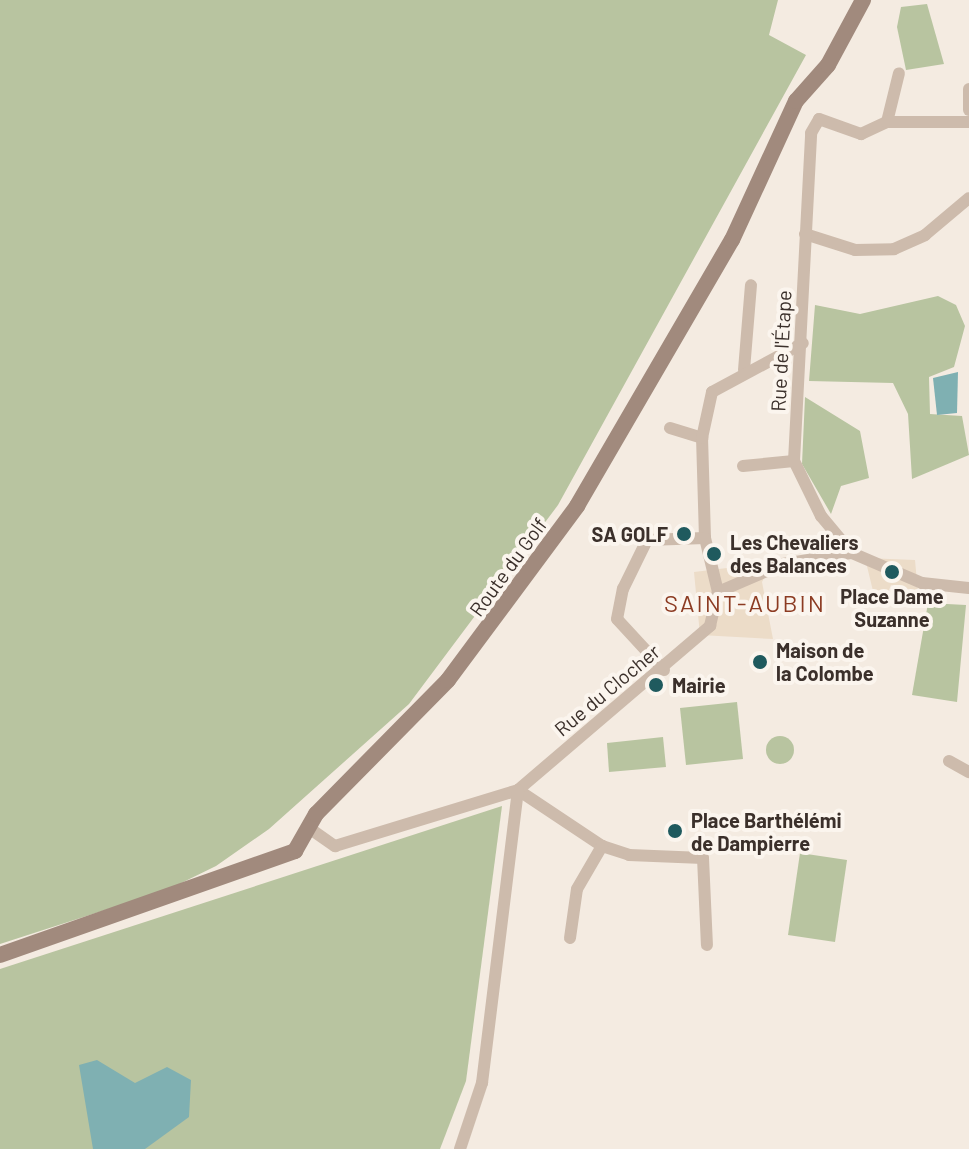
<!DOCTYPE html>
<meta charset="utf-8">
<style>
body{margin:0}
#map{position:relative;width:969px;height:1149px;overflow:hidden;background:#f4ebe1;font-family:Barlow,sans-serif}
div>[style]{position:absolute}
.green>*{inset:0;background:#b8c4a0}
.round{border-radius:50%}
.plaza>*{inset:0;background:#ecdcc8}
.water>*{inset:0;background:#7fb0b2}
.street>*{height:12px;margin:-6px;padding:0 6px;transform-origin:6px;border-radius:6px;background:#cdbbac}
.secondary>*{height:16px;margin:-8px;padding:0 8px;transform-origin:8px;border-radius:8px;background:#a18a7d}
.dots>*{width:22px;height:22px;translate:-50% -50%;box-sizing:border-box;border:4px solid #fbf5ee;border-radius:50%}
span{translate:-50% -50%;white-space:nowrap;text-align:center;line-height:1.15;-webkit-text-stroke:8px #fbf5ee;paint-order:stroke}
.street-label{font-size:20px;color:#3b302b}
.poi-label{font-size:20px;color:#3b302b;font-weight:700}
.right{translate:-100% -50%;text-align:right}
.left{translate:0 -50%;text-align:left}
.quarter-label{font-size:24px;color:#8c3b22;letter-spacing:2px}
</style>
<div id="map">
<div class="green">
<div style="clip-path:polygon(0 0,778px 0,769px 35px,806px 55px,558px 505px,409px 704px,269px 829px,216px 866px,167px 890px,0 944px)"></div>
<div style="clip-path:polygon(927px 4px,944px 64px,906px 70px,897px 27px,901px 7px)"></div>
<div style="clip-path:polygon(938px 296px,956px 305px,965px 326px,954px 367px,929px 377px,930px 414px,962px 416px,969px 455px,912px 479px,908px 414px,893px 383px,809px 381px,815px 305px,860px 314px)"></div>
<div style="clip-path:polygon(805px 397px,860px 431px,869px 478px,841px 486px,831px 514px,802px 464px)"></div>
<div style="clip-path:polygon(928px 603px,966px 605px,957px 702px,912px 695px)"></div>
<div style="clip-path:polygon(737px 702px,743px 759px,686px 765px,680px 708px)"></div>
<div class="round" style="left:766px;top:736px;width:28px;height:28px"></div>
<div style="clip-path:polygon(663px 737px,666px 767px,609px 772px,607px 743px)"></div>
<div style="clip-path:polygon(502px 806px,466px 1081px,440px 1149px,0 1149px,0 969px)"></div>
<div style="clip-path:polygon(800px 853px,847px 860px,835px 942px,788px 935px)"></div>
</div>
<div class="plaza">
<div style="clip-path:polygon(865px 558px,915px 560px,918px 593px,891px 585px,887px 595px,873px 591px)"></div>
<div style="clip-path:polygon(760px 564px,769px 569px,762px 582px,773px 639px,700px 635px,694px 572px)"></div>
</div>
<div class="water">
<div style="clip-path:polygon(958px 372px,957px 413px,937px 415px,933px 378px)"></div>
<div style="clip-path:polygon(97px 1060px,135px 1083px,167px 1067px,191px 1080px,189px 1117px,145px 1149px,93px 1149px,79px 1065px)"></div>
</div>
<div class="street">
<div style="left:969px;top:89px;width:21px;rotate:90deg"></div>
<div style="left:887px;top:122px;width:50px;rotate:-76.2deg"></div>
<div style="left:805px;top:234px;width:52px;rotate:17.7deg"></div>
<div style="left:855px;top:250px;width:39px;rotate:-1deg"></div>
<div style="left:894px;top:249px;width:34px;rotate:-24deg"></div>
<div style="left:925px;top:235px;width:57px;rotate:-40.1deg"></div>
<div style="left:744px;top:370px;width:85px;rotate:-85.3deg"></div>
<div style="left:670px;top:428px;width:34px;rotate:17deg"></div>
<div style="left:743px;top:466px;width:51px;rotate:-5.6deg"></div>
<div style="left:852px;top:553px;width:48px;rotate:-130deg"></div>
<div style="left:821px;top:516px;width:61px;rotate:-116.1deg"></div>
<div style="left:794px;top:461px;width:328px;rotate:-87deg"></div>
<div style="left:811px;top:133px;width:16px;rotate:-60deg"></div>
<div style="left:819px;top:119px;width:45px;rotate:19.7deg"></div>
<div style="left:861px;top:134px;width:29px;rotate:-25deg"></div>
<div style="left:887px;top:122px;width:82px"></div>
<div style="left:718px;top:592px;width:56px;rotate:-103.5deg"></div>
<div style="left:705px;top:538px;width:100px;rotate:-91.7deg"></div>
<div style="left:702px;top:438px;width:47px;rotate:-77.7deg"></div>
<div style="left:712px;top:392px;width:103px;rotate:-28.3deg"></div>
<div style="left:664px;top:670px;width:69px;rotate:-132.7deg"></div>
<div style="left:617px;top:619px;width:31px;rotate:-79deg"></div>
<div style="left:623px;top:589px;width:55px;rotate:-63.9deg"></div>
<div style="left:647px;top:540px;width:58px;rotate:-2deg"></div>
<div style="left:949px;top:761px;width:23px;rotate:29deg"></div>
<div style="left:518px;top:790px;width:101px;rotate:33.7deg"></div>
<div style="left:602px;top:846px;width:28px;rotate:18deg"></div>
<div style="left:629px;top:855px;width:74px;rotate:2.3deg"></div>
<div style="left:703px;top:858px;width:87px;rotate:87.4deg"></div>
<div style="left:309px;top:828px;width:32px;rotate:35deg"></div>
<div style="left:335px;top:846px;width:191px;rotate:-17deg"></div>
<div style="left:518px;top:790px;width:253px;rotate:-40.5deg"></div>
<div style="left:710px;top:626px;width:35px;rotate:-77deg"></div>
<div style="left:718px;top:592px;width:71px;rotate:-23.3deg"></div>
<div style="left:783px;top:564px;width:70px;rotate:-9.1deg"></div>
<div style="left:852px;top:553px;width:76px;rotate:23.2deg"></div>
<div style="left:922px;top:583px;width:47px;rotate:6.1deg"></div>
<div style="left:570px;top:938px;width:49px;rotate:-81.9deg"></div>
<div style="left:577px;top:889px;width:50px;rotate:-59.8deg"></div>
<div style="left:460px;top:1149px;width:70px;rotate:-71.6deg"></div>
<div style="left:482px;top:1083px;width:295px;rotate:-83deg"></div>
</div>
<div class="secondary">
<div style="left:0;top:955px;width:313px;rotate:-19.4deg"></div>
<div style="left:295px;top:851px;width:43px;rotate:-60.4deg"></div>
<div style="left:316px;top:814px;width:188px;rotate:-45.4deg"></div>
<div style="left:448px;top:680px;width:217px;rotate:-53.4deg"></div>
<div style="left:577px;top:506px;width:308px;rotate:-59.8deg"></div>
<div style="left:732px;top:240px;width:153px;rotate:-65.3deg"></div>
<div style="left:796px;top:101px;width:48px;rotate:-48.4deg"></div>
<div style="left:828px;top:65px;width:74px;rotate:-61.7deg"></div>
</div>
<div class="dots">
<div style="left:684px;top:534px;background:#1f5a5e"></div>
<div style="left:714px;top:554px;background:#1f5a5e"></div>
<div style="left:892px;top:572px;background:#1f5a5e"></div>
<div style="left:760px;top:662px;background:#1f5a5e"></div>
<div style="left:656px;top:685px;background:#1f5a5e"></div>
<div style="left:675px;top:831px;background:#1f5a5e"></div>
</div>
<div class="street-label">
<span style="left:781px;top:351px;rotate:-87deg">Rue de l'Étape</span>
<span style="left:508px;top:567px;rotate:-54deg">Route du Golf</span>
<span style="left:607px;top:690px;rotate:-40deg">Rue du Clocher</span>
</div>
<div class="poi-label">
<span class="right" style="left:668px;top:534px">SA GOLF</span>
<span class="left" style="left:730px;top:554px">Les Chevaliers<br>des Balances</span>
<span style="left:892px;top:608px">Place Dame<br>Suzanne</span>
<span class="left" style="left:776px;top:662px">Maison de<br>la Colombe</span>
<span class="left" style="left:672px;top:685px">Mairie</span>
<span class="left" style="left:691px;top:832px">Place Barthélémi<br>de Dampierre</span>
</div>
<div class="quarter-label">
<span style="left:745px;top:603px">SAINT-AUBIN</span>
</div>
</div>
